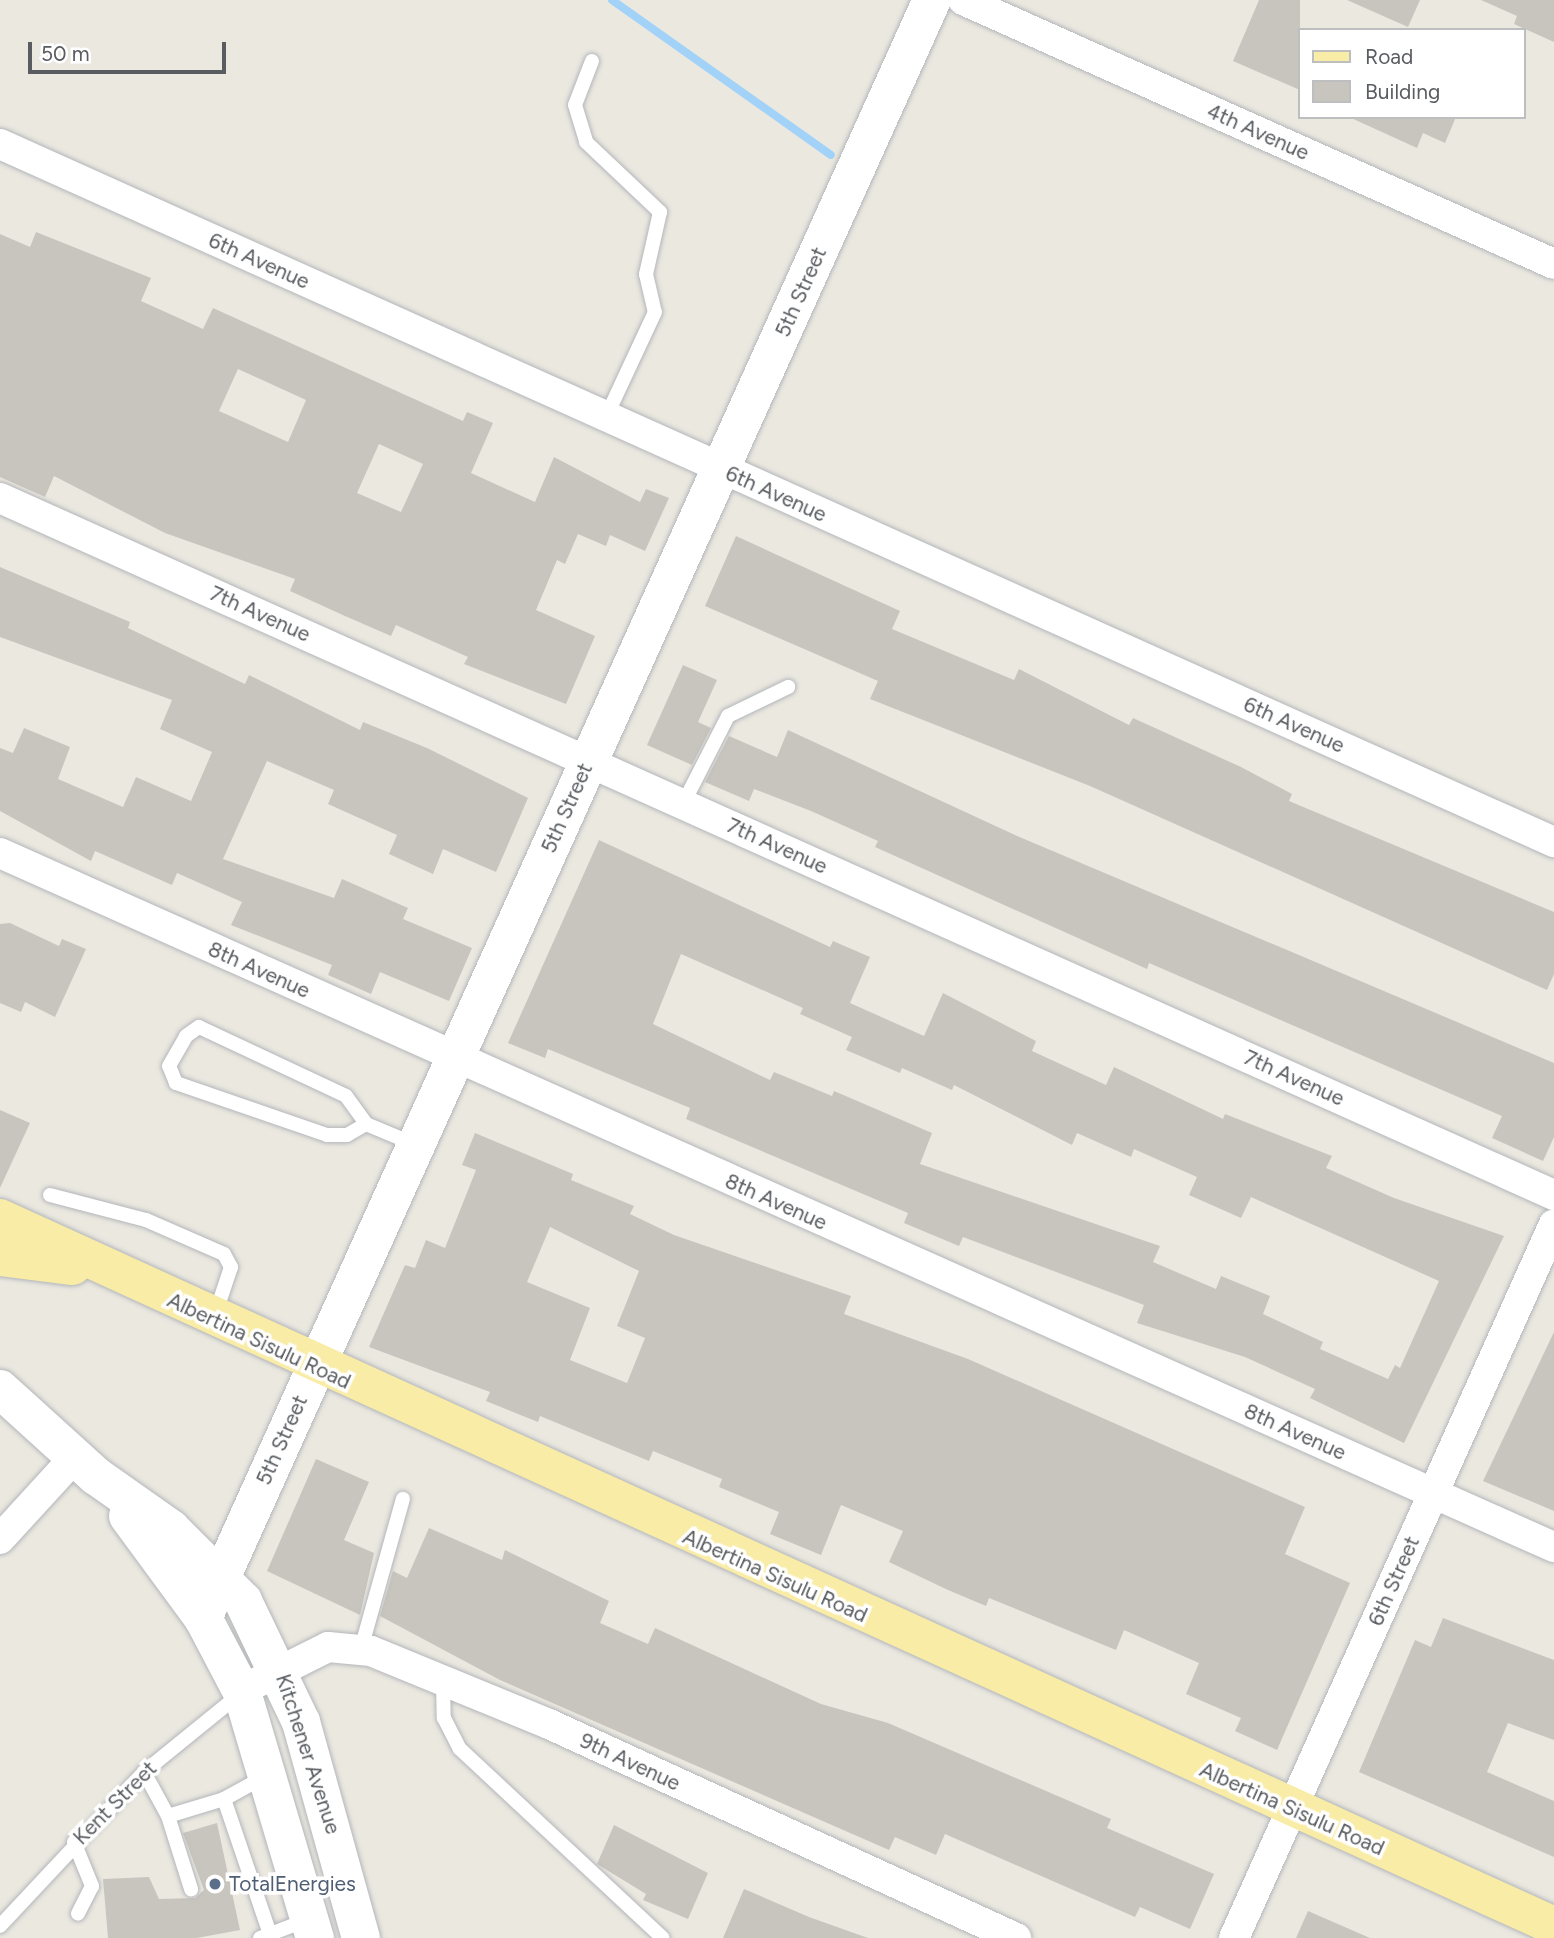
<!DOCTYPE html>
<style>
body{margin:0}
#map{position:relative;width:1554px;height:1938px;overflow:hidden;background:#ebe8e0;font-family:Figtree,sans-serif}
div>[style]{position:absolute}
.stream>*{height:8px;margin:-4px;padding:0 4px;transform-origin:4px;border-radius:4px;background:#a2d2f8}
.building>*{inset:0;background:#c8c5bf}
.roads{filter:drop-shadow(0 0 2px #b3b6ba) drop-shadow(0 0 2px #b3b6ba)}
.lane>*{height:14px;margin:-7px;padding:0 7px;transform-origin:7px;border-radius:7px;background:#fff}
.street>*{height:30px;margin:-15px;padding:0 15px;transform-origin:15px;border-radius:15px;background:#fff}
.secondary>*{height:38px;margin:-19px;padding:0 19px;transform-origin:19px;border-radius:19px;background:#fff}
.primary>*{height:38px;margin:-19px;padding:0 19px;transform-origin:19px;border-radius:19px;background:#f9eca7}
.dots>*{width:19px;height:19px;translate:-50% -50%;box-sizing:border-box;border:4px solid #fff;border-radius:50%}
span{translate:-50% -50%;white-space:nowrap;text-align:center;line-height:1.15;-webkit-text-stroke:7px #fff;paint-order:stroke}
.street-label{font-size:21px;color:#595c60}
.service-label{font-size:21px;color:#4e5e75}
.left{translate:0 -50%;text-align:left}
.legend{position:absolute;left:1298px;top:28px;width:228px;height:91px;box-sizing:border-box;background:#fff;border:2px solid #bdbebf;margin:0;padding:9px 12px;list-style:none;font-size:21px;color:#595c60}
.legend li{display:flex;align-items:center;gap:14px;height:35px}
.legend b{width:35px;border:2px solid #bdbebf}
.scale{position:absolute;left:28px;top:42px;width:198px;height:32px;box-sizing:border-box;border:4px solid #595c60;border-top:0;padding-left:9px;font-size:21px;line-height:24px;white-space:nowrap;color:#595c60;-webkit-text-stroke:5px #fff;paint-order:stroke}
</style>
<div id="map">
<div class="stream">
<div style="left:612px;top:0;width:268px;rotate:35.3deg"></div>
</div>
<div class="building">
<div style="clip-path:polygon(1259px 0,1300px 0,1300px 90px,1233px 61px)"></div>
<div style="clip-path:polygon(1347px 0,1420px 0,1408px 27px)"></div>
<div style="clip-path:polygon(1481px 0,1554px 0,1554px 42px,1514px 24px,1517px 16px)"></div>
<div style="clip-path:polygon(1349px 117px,1456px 117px,1445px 143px,1423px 133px,1417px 148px)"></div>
<div style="clip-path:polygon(evenodd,36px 232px,151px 278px,141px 301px,203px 329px,213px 308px,463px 421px,467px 412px,493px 423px,471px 473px,535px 502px,554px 457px,640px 502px,646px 489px,669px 498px,645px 551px,610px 535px,606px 546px,578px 534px,565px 564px,557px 560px,536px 610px,595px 636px,566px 704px,464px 664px,468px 657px,396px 625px,391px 636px,345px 616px,290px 591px,295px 579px,165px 533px,54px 476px,45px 497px,0 477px,0 234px,30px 247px,36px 232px,238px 369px,306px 400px,288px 442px,219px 411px,238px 369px,36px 232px,379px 444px,423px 464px,401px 512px,357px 493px,379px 444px)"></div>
<div style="clip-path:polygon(736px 536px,900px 611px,892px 629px,1014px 680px,1019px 669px,1129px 725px,1133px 718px,1241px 767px,1292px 794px,1289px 801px,1554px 912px,1554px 974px,1547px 990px,1090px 786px,870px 699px,878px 681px,705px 606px)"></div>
<div style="clip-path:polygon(0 567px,130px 622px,128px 628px,245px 684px,249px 675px,360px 730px,363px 722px,427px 748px,528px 798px,496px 872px,443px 849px,433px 874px,389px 854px,397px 835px,328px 804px,334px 790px,267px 761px,223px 859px,334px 898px,342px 879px,408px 908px,403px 919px,472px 948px,449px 1001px,380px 972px,371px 994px,328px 975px,332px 965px,231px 925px,242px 902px,177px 873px,172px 885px,95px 851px,91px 861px,0 811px,0 748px,13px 753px,24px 728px,70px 747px,58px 779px,123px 807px,136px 777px,191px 801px,212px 752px,160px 729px,172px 700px,0 637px)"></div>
<div style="clip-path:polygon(683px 665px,717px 680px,698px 722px,711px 728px,692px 765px,647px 745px)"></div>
<div style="clip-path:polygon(788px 730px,1015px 835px,1554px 1063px,1554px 1137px,1543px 1161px,1492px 1138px,1502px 1116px,1149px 963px,1147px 969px,875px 847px,878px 841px,811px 811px,754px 789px,749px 801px,705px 782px,729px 736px,777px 757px)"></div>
<div style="clip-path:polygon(evenodd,599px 840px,830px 947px,833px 941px,870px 957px,850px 1003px,924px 1036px,943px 993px,1036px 1041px,1032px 1051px,1106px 1085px,1114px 1067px,1223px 1119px,1225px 1114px,1332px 1156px,1326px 1168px,1394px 1198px,1504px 1236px,1404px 1443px,1310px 1398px,1315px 1389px,1245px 1357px,1137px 1323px,1144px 1305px,963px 1237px,959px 1246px,904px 1223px,908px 1213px,686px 1119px,690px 1108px,548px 1049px,545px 1058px,508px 1043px,599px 840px,681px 954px,803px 1008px,800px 1014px,852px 1037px,846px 1050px,900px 1073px,902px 1068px,952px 1090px,954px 1085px,1072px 1145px,1077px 1133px,1131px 1157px,1134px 1149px,1197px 1177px,1189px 1195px,1241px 1218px,1251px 1197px,1439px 1281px,1400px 1368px,1395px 1365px,1388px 1379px,1320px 1349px,1323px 1342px,1263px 1314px,1270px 1296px,1221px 1276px,1216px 1289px,1153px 1262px,1160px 1246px,920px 1164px,932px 1133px,834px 1091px,832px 1096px,774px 1072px,770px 1080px,653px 1024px,681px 954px)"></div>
<div style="clip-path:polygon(10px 923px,59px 946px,62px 939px,86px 949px,55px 1017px,25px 1002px,21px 1012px,0 1003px,0 924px)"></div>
<div style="clip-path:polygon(0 1110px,30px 1123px,0 1188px)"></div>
<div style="clip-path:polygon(evenodd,475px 1133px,573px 1174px,571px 1180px,634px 1206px,630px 1214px,674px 1235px,851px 1296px,844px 1314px,968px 1359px,1305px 1507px,1285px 1554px,1350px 1583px,1277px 1750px,1235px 1731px,1241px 1718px,1186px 1694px,1199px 1663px,1124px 1630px,1116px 1650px,989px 1598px,986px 1606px,948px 1590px,889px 1562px,903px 1531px,841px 1505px,821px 1555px,770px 1534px,779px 1512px,719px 1487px,722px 1479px,653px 1451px,649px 1461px,540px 1416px,538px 1422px,486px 1401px,490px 1392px,369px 1347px,405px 1265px,415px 1268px,426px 1240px,445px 1248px,476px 1170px,462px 1165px,475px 1133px,550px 1227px,639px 1271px,617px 1326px,645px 1338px,627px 1383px,570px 1360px,590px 1308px,527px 1282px,550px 1227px)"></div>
<div style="clip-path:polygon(1554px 1332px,1554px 1511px,1483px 1481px)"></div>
<div style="clip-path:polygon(316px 1459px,369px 1482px,344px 1540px,374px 1553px,360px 1615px,267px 1571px)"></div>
<div style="clip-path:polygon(429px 1528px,502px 1560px,505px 1550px,609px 1601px,600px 1623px,648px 1644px,655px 1628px,821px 1704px,888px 1723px,1111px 1819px,1107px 1828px,1214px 1874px,1190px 1929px,1140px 1907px,1135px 1917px,945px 1834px,936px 1855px,895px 1837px,889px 1850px,500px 1680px,380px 1616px,393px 1571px,407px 1578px)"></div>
<div style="clip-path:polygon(1443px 1618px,1554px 1660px,1554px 1740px,1508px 1723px,1487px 1772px,1554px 1801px,1554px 1857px,1359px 1772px,1415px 1640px,1431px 1647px)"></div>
<div style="clip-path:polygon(217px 1823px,240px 1930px,197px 1938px,108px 1938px,103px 1879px,149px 1877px,159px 1899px,195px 1898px,204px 1890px,183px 1833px)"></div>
<div style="clip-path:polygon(614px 1825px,708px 1873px,688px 1919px,643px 1900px,646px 1894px,597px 1864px)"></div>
<div style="clip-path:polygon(744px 1889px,809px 1917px,868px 1938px,723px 1938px)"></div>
<div style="clip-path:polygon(1308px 1911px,1370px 1938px,1296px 1938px)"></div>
</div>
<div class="roads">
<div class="lane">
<div style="left:592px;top:61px;width:47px;rotate:111.1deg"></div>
<div style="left:575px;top:105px;width:39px;rotate:73deg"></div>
<div style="left:586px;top:142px;width:102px;rotate:43.4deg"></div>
<div style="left:660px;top:212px;width:64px;rotate:102.7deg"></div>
<div style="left:646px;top:274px;width:39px;rotate:77deg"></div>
<div style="left:655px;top:312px;width:116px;rotate:115deg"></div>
<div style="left:683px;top:804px;width:99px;rotate:-62.9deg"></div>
<div style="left:728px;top:716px;width:67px;rotate:-25.8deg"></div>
<div style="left:366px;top:1124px;width:22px;rotate:150deg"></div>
<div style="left:347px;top:1135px;width:20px;rotate:180deg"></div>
<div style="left:327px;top:1135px;width:160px;rotate:-161deg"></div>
<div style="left:176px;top:1083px;width:18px;rotate:-112deg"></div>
<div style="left:169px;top:1066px;width:34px;rotate:-60deg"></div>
<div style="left:186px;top:1036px;width:16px;rotate:-35deg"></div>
<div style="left:199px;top:1027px;width:162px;rotate:25.1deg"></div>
<div style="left:346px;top:1096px;width:34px;rotate:54deg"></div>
<div style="left:366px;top:1124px;width:52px;rotate:22.6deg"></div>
<div style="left:50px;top:1195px;width:99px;rotate:14.6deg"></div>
<div style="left:146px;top:1220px;width:85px;rotate:23.6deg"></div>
<div style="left:224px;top:1254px;width:15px;rotate:62deg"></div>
<div style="left:231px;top:1267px;width:51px;rotate:108.4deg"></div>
<div style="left:361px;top:1649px;width:156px;rotate:-74.4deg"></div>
<div style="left:443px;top:1679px;width:39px;rotate:89deg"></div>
<div style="left:444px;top:1718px;width:35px;rotate:63deg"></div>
<div style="left:460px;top:1749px;width:277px;rotate:43deg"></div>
<div style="left:144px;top:1772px;width:50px;rotate:61.4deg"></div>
<div style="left:168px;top:1816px;width:59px;rotate:-16.9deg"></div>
<div style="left:224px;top:1799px;width:48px;rotate:-28.7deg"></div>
<div style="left:224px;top:1799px;width:143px;rotate:71.2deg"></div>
<div style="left:168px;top:1816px;width:77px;rotate:72.5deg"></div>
<div style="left:74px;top:1842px;width:48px;rotate:67.8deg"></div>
<div style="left:92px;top:1886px;width:31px;rotate:117deg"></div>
<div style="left:0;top:1926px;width:211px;rotate:-46.9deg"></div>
<div style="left:144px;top:1772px;width:124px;rotate:-39.1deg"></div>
<div style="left:260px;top:1938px;width:50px;rotate:-21deg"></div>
</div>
<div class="street">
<div style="left:963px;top:0;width:647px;rotate:24.07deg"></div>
<div style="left:0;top:144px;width:1704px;rotate:24.19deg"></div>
<div style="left:0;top:498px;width:1703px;rotate:24.16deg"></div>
<div style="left:0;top:853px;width:1702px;rotate:24.07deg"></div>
<div style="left:0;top:1539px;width:111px;rotate:-47.6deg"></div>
<div style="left:258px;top:1682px;width:78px;rotate:-26.6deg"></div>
<div style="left:328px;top:1647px;width:43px;rotate:5.3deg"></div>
<div style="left:371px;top:1651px;width:192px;rotate:22.3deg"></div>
<div style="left:549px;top:1724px;width:514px;rotate:24.62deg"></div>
<div style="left:1234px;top:1938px;width:782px;rotate:-65.86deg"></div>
</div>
<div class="secondary">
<div style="left:0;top:1389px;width:130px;rotate:42.2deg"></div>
<div style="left:96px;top:1476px;width:92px;rotate:35.2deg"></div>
<div style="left:171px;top:1529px;width:102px;rotate:45deg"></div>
<div style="left:243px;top:1601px;width:134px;rotate:64.4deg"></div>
<div style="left:301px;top:1722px;width:224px;rotate:74.5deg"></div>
<div style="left:128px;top:1516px;width:127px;rotate:53.7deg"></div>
<div style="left:203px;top:1618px;width:84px;rotate:62.2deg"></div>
<div style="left:242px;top:1692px;width:257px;rotate:73.5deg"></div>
<div style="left:203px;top:1618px;width:1775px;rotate:-65.75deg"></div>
</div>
<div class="primary">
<div style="left:0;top:1218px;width:1708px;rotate:24.49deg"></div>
<div style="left:0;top:1257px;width:73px;rotate:7.1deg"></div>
</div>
</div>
<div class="dots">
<div style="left:215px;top:1884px;background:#5c6f8a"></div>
</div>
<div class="street-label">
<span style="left:1258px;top:132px;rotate:24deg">4th Avenue</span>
<span style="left:259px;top:261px;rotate:24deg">6th Avenue</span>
<span style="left:801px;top:292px;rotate:-66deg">5th Street</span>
<span style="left:776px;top:494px;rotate:24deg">6th Avenue</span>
<span style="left:260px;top:614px;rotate:24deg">7th Avenue</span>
<span style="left:1294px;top:725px;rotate:24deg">6th Avenue</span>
<span style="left:567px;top:808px;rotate:-66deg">5th Street</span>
<span style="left:777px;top:846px;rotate:24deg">7th Avenue</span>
<span style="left:259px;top:970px;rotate:24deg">8th Avenue</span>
<span style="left:1294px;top:1078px;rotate:24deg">7th Avenue</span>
<span style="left:776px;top:1202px;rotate:24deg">8th Avenue</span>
<span style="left:259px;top:1341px;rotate:25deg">Albertina Sisulu Road</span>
<span style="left:1295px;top:1432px;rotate:24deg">8th Avenue</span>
<span style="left:282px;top:1440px;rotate:-66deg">5th Street</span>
<span style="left:775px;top:1576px;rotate:24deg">Albertina Sisulu Road</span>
<span style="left:1394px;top:1581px;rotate:-66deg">6th Street</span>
<span style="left:308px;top:1754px;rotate:72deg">Kitchener Avenue</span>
<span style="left:630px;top:1762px;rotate:25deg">9th Avenue</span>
<span style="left:115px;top:1803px;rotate:-45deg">Kent Street</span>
<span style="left:1292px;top:1809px;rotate:24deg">Albertina Sisulu Road</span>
</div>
<div class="service-label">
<span class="left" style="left:229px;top:1884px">TotalEnergies</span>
</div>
<ul class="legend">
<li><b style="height:9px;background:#f9eca7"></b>Road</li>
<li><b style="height:19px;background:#c8c5bf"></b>Building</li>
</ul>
<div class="scale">50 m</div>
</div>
